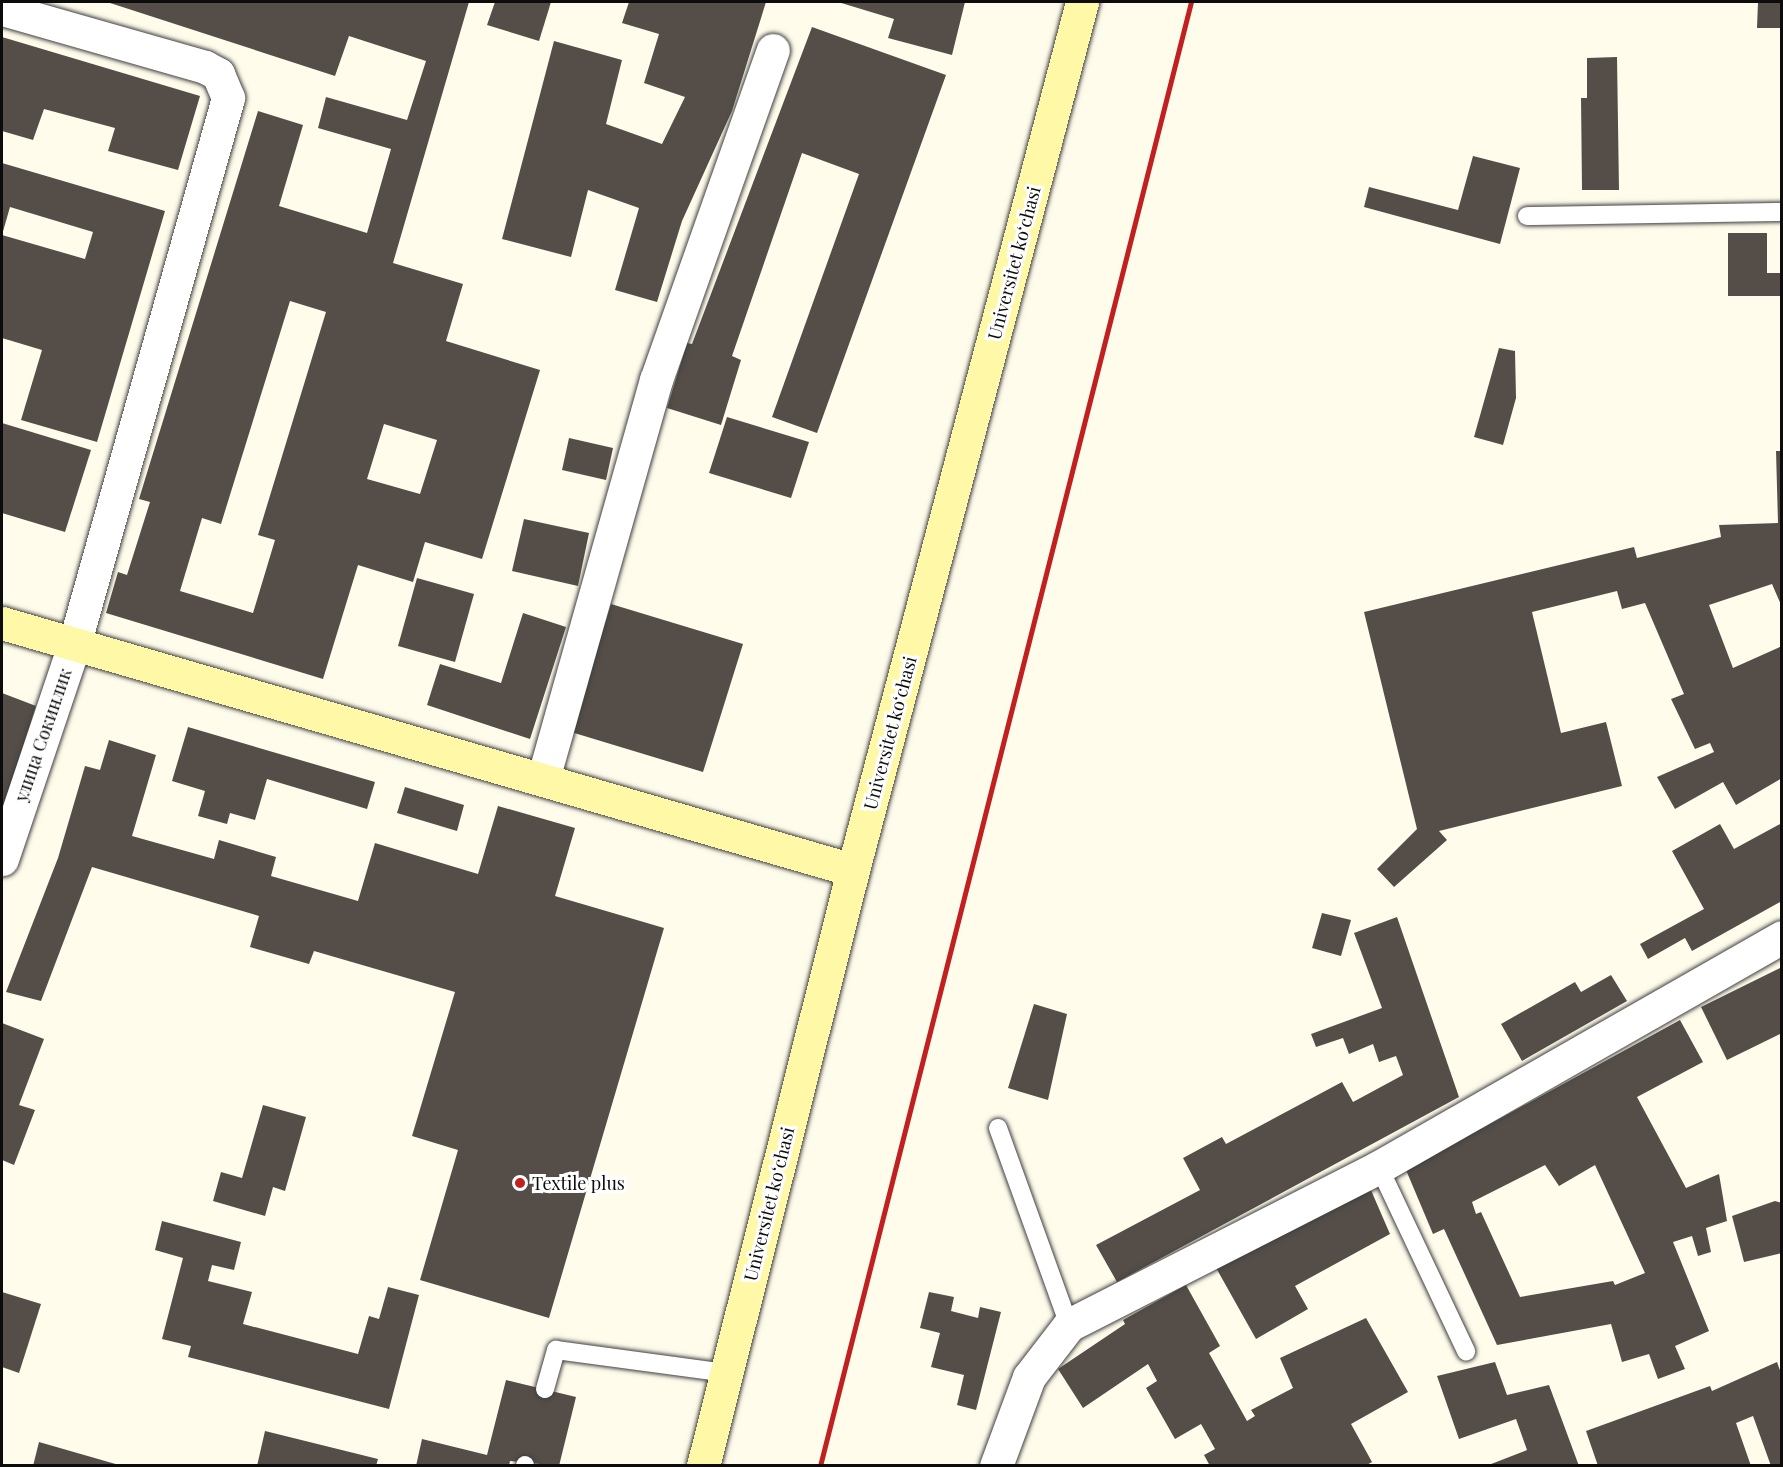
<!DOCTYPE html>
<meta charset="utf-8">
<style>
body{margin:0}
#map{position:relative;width:1783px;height:1467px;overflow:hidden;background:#fffcec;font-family:"Playfair Display",serif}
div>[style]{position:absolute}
.building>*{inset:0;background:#554e48}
.roads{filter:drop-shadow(0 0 2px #3f3f3f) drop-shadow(0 0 2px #3f3f3f)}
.lane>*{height:18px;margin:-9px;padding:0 9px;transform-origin:9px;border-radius:9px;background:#fff}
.street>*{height:33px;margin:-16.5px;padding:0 16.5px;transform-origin:16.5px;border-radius:16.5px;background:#fff}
.secondary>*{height:33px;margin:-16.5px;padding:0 16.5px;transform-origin:16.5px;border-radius:16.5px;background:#fff9a7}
.rail>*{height:4.5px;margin:-2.25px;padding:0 2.25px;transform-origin:2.25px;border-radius:2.25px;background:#c12021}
.dots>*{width:16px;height:16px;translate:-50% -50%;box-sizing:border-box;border:3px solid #fff;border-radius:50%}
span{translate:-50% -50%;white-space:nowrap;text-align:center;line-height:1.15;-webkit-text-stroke:6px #fff;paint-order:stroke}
.street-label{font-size:18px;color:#0c0c0c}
.poi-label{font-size:18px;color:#0c0c0c}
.left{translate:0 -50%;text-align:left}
.frame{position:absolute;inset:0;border:3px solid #0c0c0c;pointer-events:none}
</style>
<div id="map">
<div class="building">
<div style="clip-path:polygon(evenodd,107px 2px,469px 2px,393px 263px,463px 284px,446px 341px,540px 370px,482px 559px,425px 542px,413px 582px,358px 565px,323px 679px,106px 613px,118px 572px,127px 575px,150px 502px,139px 499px,258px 111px,303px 125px,279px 206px,367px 233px,391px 149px,318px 128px,326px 97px,407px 120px,426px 61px,349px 36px,335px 76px,107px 2px,290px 301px,326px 312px,258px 535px,275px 540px,253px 613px,180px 591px,202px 518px,221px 524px,290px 301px,107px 2px,384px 424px,437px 440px,420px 494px,367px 479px,384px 424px)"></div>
<div style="clip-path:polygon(495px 2px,551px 2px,539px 41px,487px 25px)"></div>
<div style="clip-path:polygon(629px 2px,766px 2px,732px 111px,682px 221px,657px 302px,615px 290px,639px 208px,588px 190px,571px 257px,502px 239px,554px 41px,622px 60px,606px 124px,662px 144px,685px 97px,644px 83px,659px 34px,622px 23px)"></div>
<div style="clip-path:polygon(838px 2px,965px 2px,952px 55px,888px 38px,894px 19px)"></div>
<div style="clip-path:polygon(1758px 2px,1782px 2px,1782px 28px,1757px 28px)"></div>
<div style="clip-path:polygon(812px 27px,946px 75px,817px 433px,772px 417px,859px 174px,802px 153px,732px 356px,741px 360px,721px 425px,667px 408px,687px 343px,692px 344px)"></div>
<div style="clip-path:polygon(2px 37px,200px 96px,178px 170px,108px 151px,115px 128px,44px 109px,33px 140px,2px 131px)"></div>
<div style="clip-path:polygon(1617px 57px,1619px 190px,1582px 190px,1581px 98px,1587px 98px,1587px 58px)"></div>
<div style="clip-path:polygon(1473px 156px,1520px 168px,1500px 244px,1364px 207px,1369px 187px,1458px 210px)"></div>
<div style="clip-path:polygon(2px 163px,165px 211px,97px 442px,21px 420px,42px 350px,2px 338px,2px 235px,85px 259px,93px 232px,10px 207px,2px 235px)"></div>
<div style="clip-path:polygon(1728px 233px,1767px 233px,1767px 273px,1782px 273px,1782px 296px,1728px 296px)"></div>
<div style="clip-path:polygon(1499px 348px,1515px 351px,1516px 398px,1503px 445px,1474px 437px)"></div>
<div style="clip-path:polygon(727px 417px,809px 442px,791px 498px,709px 473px)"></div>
<div style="clip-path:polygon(2px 423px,91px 450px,65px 532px,2px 513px)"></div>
<div style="clip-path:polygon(569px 438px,613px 448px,606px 480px,562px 470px)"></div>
<div style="clip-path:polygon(1776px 451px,1782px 451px,1782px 607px,1772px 584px,1709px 605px,1733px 668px,1782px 646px,1782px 778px,1736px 805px,1723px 782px,1675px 809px,1657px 777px,1714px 752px,1710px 743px,1695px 749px,1671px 699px,1684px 694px,1645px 603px,1622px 609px,1617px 591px,1532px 612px,1561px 733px,1606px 722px,1622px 786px,1439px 831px,1447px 840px,1394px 887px,1377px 869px,1417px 829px,1364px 612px,1634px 547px,1637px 558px,1721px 537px,1719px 525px,1778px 523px)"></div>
<div style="clip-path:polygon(524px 519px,589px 533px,578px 586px,512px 571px)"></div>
<div style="clip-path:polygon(417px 578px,474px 594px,455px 662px,398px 646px)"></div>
<div style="clip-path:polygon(611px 604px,743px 644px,703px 772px,571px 732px)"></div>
<div style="clip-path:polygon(523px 613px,566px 627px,530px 739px,427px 705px,440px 664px,501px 683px)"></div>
<div style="clip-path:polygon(2px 693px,36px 706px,2px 811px)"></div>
<div style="clip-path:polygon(188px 727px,375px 782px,367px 809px,267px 779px,255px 820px,230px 813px,227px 824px,198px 816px,205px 791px,172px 781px)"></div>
<div style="clip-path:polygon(109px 740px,156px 755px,132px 836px,214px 859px,219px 840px,276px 857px,271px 876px,358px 901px,375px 843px,478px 874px,498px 806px,575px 828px,555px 896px,664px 928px,549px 1318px,420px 1280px,458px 1150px,412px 1136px,455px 992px,314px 951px,309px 964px,250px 947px,259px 916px,92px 867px,41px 1001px,6px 992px,58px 858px,85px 766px,100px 770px)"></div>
<div style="clip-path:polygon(405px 787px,464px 805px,457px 831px,397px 813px)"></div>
<div style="clip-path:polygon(1782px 823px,1782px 901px,1692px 951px,1685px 938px,1648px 959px,1640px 944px,1704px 909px,1672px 851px,1720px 824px,1734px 849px)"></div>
<div style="clip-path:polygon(1322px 913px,1351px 920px,1341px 956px,1312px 948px)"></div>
<div style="clip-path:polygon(1397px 917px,1459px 1097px,1117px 1282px,1096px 1245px,1200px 1190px,1183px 1158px,1222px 1137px,1226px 1144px,1342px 1082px,1353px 1102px,1403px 1075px,1396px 1056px,1379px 1062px,1373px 1044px,1349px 1054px,1343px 1038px,1316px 1047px,1311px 1034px,1382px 1008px,1354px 933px)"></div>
<div style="clip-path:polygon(1782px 967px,1782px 1033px,1727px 1060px,1701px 1007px)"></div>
<div style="clip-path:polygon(1611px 975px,1627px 1001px,1522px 1061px,1501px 1024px,1575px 982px,1581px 992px)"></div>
<div style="clip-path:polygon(1034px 1004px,1067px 1014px,1048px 1100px,1008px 1088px)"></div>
<div style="clip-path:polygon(evenodd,1680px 1020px,1703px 1062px,1637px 1097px,1686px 1188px,1719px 1174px,1727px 1221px,1706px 1228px,1711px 1252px,1698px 1256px,1692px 1236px,1673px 1242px,1709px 1331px,1675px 1346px,1685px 1369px,1658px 1379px,1649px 1354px,1622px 1362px,1611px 1324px,1497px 1345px,1444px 1229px,1433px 1234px,1406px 1170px,1680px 1020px,1545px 1165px,1559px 1186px,1595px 1165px,1645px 1273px,1615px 1285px,1613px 1281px,1520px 1297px,1481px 1212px,1476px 1214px,1472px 1202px,1545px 1165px)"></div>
<div style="clip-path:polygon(2px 1023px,44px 1039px,19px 1105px,35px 1110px,14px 1165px,2px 1160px)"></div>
<div style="clip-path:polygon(263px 1105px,306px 1117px,285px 1191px,273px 1187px,265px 1216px,213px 1201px,221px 1172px,242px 1178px)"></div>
<div style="clip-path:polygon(1367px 1181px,1390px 1234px,1295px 1286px,1308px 1309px,1256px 1339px,1215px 1266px)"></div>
<div style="clip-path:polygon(1775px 1201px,1782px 1203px,1782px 1253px,1744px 1262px,1732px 1216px)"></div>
<div style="clip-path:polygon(162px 1221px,241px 1242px,234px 1270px,212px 1265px,208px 1281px,252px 1292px,243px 1324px,358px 1354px,369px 1316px,379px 1319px,388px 1287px,419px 1295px,389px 1409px,188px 1357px,191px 1346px,162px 1339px,183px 1258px,155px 1250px)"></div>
<div style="clip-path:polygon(1186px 1285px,1220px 1346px,1209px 1353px,1247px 1421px,1255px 1416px,1251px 1410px,1293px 1388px,1280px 1358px,1366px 1318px,1408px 1392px,1351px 1424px,1372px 1462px,1365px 1466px,1210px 1466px,1204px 1455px,1215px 1449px,1201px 1424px,1175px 1439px,1146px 1388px,1157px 1381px,1148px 1364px,1083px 1408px,1058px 1369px,1125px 1324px,1123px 1320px)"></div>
<div style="clip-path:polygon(2px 1292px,41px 1304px,19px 1373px,2px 1367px)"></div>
<div style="clip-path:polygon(929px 1292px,954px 1297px,951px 1311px,978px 1318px,980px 1307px,1001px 1312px,976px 1410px,957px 1405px,964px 1375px,931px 1367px,940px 1333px,920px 1328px)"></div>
<div style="clip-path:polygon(1495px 1362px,1507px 1395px,1549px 1385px,1579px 1466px,1486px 1466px,1527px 1450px,1516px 1419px,1459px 1439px,1437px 1376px)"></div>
<div style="clip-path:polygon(1777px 1362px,1782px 1376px,1782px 1466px,1771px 1466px,1753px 1416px,1736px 1423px,1751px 1466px,1598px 1466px,1586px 1431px,1710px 1386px,1712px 1391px)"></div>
<div style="clip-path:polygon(506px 1380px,576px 1397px,559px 1466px,510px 1461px,509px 1466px,416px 1466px,422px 1439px,487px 1455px)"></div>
<div style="clip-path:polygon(265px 1431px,378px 1459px,376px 1466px,257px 1466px)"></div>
<div style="clip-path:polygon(39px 1442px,119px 1465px,119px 1466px,33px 1466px)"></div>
</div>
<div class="roads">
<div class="lane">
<div style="left:1527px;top:216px;width:255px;rotate:-0.9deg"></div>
<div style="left:998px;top:1128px;width:209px;rotate:70.2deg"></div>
<div style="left:1379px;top:1167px;width:204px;rotate:64.7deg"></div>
<div style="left:545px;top:1389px;width:41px;rotate:-74.2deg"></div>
<div style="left:556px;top:1350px;width:173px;rotate:7.7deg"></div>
<div style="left:525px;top:1466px;width:1px;rotate:-90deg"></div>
</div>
<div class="street">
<div style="left:2px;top:9px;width:211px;rotate:15.9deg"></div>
<div style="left:205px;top:67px;width:15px;rotate:28deg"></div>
<div style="left:218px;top:74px;width:26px;rotate:67deg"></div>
<div style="left:228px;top:98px;width:568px;rotate:105.72deg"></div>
<div style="left:74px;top:645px;width:226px;rotate:108.6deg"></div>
<div style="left:543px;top:779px;width:415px;rotate:-74.2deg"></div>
<div style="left:656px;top:380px;width:350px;rotate:-70.5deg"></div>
<div style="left:996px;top:1466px;width:95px;rotate:-69.7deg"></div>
<div style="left:1029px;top:1377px;width:66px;rotate:-52.4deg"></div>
<div style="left:1069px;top:1325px;width:348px;rotate:-27deg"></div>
<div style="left:1379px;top:1167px;width:464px;rotate:-29.7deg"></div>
</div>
<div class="secondary">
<div style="left:2px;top:623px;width:886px;rotate:16.19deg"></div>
<div style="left:703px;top:1466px;width:615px;rotate:-75.87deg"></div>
<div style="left:853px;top:870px;width:898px;rotate:-75.22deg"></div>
</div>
</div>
<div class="rail">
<div style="left:820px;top:1466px;width:1510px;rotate:-75.78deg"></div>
</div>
<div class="dots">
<div style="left:520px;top:1183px;background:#c12021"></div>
</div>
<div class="street-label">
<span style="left:1014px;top:263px;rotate:-75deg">Universitet kо‘chasi</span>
<span style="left:890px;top:733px;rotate:-75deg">Universitet kо‘chasi</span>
<span style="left:43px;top:735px;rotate:-71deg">улица Сокинлик</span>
<span style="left:769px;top:1204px;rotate:-76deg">Universitet kо‘chasi</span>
</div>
<div class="poi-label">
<span class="left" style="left:532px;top:1183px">Textile plus</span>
</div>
<div class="frame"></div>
</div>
